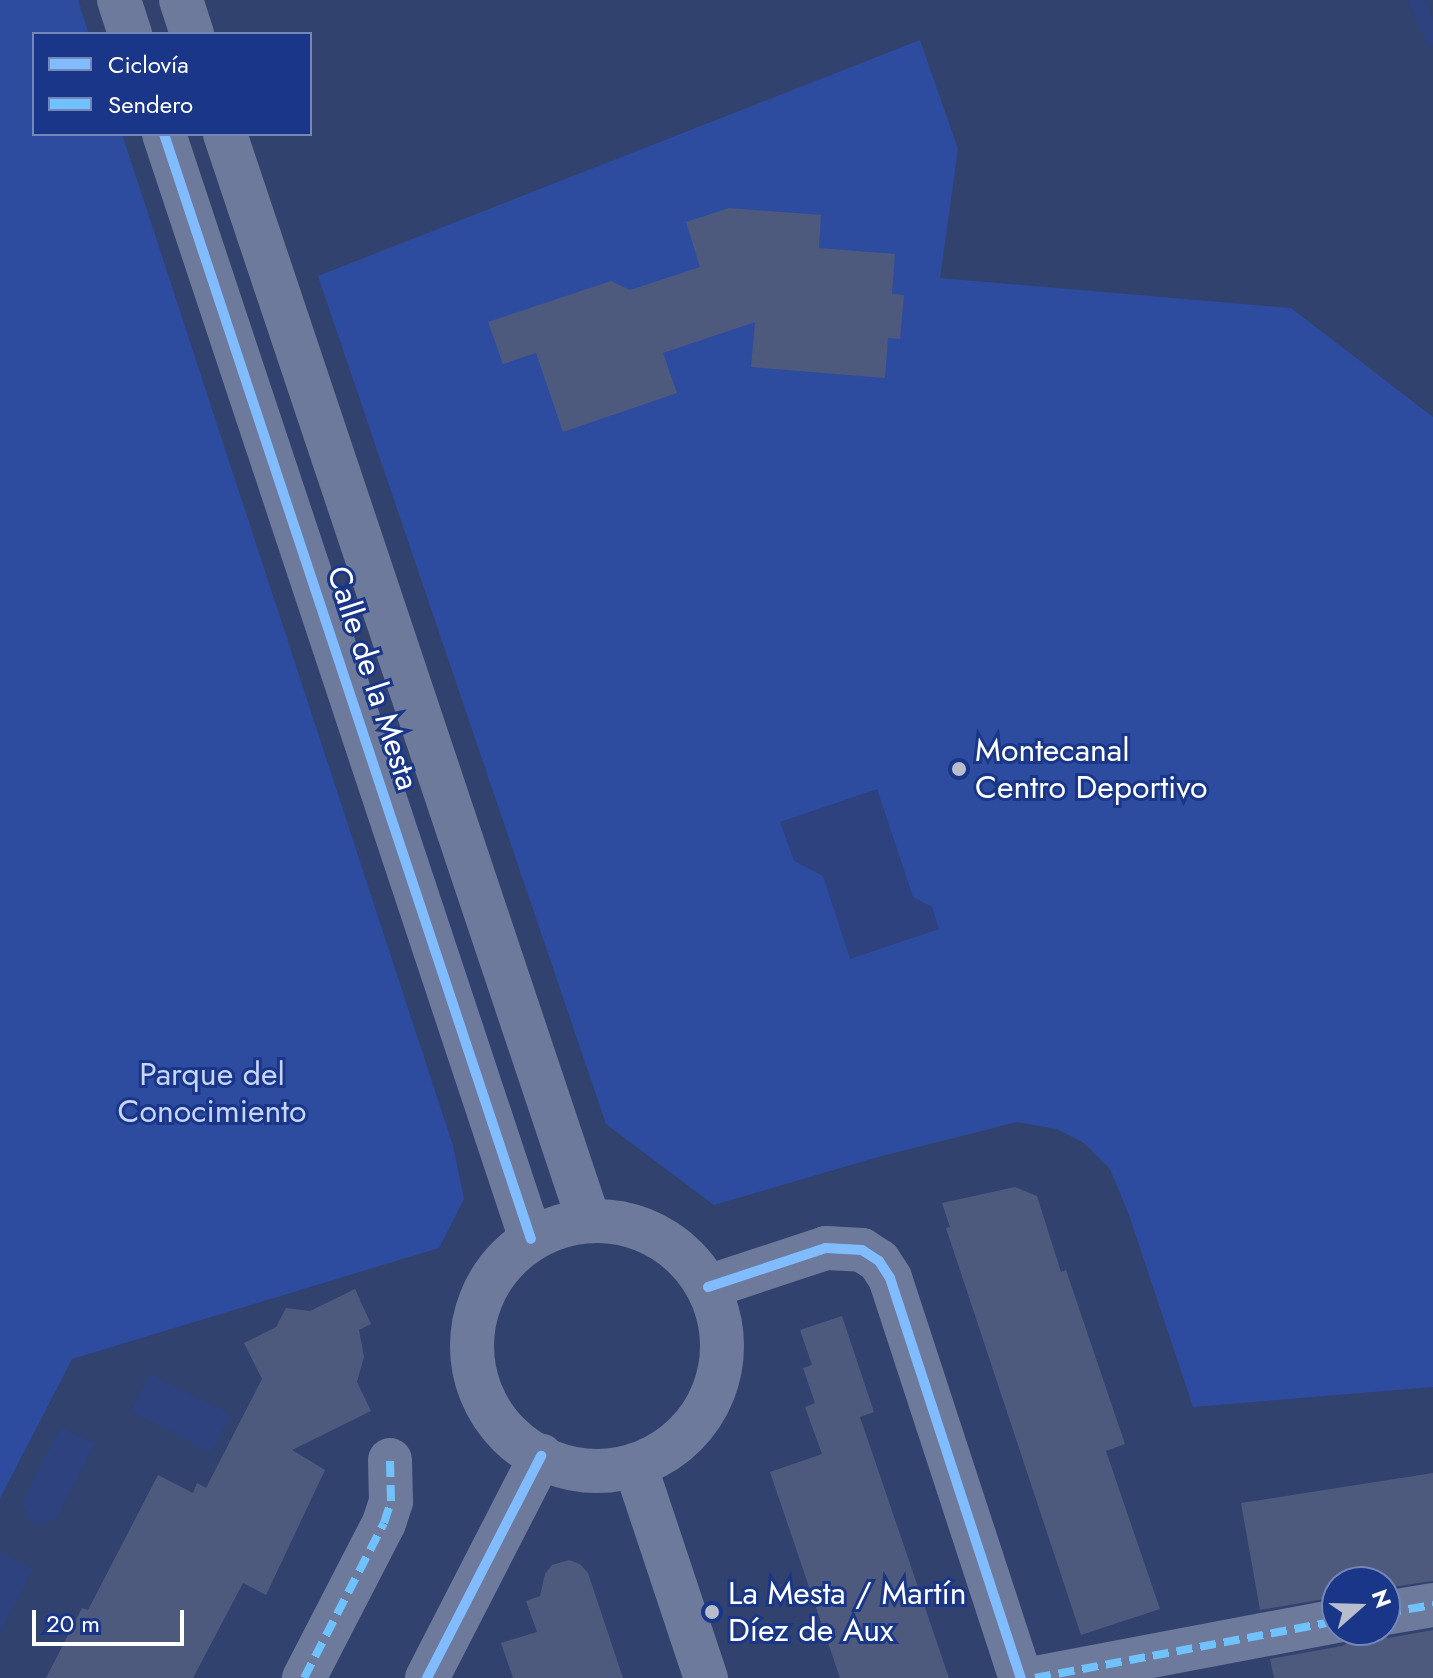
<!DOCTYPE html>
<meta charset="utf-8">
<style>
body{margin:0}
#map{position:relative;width:1433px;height:1678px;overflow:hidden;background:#32426f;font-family:Jost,sans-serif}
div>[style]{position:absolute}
.green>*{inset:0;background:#2d4c9f}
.water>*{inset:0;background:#2d427e}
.stream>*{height:16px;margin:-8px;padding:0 8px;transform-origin:8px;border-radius:8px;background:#2d427e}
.building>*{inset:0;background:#4d5a7e}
.minor>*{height:44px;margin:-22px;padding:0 22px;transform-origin:22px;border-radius:22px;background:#6e7a9c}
.minor>.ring{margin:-22px;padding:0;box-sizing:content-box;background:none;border:44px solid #6e7a9c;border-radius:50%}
.quiet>*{height:8px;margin-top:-4px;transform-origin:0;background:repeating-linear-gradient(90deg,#70c2fc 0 16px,transparent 0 24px)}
.cycleway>*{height:10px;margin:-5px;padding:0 5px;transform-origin:5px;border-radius:5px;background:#80bcff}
.dots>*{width:22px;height:22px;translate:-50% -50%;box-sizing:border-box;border:4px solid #193688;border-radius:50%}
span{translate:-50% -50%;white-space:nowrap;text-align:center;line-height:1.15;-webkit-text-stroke:6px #193688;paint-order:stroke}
.street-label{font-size:32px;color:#fff}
.poi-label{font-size:32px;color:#fff}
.left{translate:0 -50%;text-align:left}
.park-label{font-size:32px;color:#c7d5f9}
.legend{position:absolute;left:32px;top:32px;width:280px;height:104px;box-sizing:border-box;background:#193688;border:2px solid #7586b8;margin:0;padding:10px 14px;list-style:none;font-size:24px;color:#fff}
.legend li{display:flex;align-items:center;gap:16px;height:40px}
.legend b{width:40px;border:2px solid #7586b8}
.north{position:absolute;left:1321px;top:1566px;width:80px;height:80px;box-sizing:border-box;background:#193688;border:2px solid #7586b8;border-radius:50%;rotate:70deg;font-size:22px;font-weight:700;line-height:32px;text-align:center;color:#fff}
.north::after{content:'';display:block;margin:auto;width:28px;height:36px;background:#b7bdcd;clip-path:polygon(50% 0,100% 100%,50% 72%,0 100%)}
.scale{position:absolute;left:32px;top:1610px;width:152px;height:36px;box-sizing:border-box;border:4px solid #fff;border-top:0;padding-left:10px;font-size:24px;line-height:28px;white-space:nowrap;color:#fff;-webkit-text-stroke:6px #193688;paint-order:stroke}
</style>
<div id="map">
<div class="green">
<div style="clip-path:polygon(0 0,78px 0,89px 34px,34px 34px,34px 134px,122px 134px,453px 1146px,464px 1199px,439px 1248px,72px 1359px,0 1498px)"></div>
<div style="clip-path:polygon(920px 40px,958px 149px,940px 278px,1291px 308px,1433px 417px,1433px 1387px,1193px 1407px,1129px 1215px,1110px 1169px,1084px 1143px,1057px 1129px,1017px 1122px,878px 1157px,714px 1205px,606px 1124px,318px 276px)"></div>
</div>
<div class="water">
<div style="clip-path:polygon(877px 789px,913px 897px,932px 907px,939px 929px,850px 959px,823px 876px,794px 861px,780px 822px)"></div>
<div style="clip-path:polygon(150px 1374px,231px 1415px,211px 1453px,131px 1411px)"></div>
<div style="clip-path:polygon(61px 1426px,95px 1444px,56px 1520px,36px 1524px,27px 1518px,22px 1502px)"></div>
<div style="clip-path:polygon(0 1552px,33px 1569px,0 1633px)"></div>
</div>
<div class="stream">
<div style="left:1416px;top:0;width:42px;rotate:65.9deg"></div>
</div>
<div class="building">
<div style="clip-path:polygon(729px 208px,821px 215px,819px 248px,895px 254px,892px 294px,904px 295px,900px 339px,888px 338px,885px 378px,751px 367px,755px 322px,663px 353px,677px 393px,563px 432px,536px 353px,503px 364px,488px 322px,611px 281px,630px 290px,700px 267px,686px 222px)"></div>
<div style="clip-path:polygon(1015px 1187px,1037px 1196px,1061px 1272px,1066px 1270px,1125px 1444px,1106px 1451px,1160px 1609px,1081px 1635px,946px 1228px,950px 1227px,942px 1203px)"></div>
<div style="clip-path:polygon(355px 1289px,371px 1324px,359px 1330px,364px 1357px,357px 1382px,371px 1411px,292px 1450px,325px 1470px,266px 1595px,243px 1583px,193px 1678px,46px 1678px,82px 1608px,88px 1610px,158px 1475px,193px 1493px,197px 1483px,206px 1488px,262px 1379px,244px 1343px,276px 1327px,286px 1308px,310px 1311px)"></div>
<div style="clip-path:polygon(842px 1316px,874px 1412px,860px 1417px,949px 1678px,840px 1678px,770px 1472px,822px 1454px,805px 1407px,815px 1403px,803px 1368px,812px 1365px,800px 1330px)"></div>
<div style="clip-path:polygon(1433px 1473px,1433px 1581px,1385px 1588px,1385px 1582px,1337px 1582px,1337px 1597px,1260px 1610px,1241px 1503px)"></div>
<div style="clip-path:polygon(569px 1560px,580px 1564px,588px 1573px,623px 1678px,513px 1678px,501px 1643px,537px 1632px,526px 1601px,540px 1596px,545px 1574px,552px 1565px)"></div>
<div style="clip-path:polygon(1360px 1630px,1388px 1638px,1433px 1630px,1433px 1678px,1274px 1678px,1270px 1659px,1342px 1646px,1353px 1640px)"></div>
</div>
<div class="minor">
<div style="left:119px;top:0;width:36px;rotate:72deg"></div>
<div style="left:181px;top:0;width:36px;rotate:72deg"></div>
<div style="left:164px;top:134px;width:1164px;rotate:71.63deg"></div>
<div style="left:225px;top:134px;width:1146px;rotate:71.49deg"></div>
<div class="ring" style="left:472px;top:1221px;width:206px;height:206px"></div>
<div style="left:708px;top:1287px;width:124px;rotate:-18.3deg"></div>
<div style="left:826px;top:1248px;width:36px;rotate:3deg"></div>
<div style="left:862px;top:1250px;width:20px;rotate:33deg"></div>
<div style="left:879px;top:1261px;width:20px;rotate:57deg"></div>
<div style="left:890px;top:1278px;width:421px;rotate:71.9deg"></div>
<div style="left:635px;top:1465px;width:225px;rotate:71.6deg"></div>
<div style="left:1385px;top:1613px;width:49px;rotate:-9.5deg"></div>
<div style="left:304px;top:1678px;width:174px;rotate:-62.7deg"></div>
<div style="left:384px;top:1523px;width:23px;rotate:-72deg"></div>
<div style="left:391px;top:1501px;width:41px;rotate:-91.4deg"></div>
<div style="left:427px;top:1678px;width:250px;rotate:-62.8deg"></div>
<div style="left:1035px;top:1678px;width:307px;rotate:-10.7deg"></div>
</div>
<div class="quiet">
<div style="left:1385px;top:1613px;width:49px;rotate:-9.5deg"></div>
<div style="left:304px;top:1678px;width:174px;rotate:-62.7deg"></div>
<div style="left:384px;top:1523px;width:23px;rotate:-72deg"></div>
<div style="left:391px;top:1501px;width:41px;rotate:-91.4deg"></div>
<div style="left:1035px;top:1678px;width:307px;rotate:-10.7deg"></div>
</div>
<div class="cycleway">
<div style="left:164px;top:134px;width:1164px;rotate:71.63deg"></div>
<div style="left:708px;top:1287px;width:124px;rotate:-18.3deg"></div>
<div style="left:826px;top:1248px;width:36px;rotate:3deg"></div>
<div style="left:862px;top:1250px;width:20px;rotate:33deg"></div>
<div style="left:879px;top:1261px;width:20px;rotate:57deg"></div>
<div style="left:890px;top:1278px;width:421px;rotate:71.9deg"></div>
<div style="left:427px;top:1678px;width:250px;rotate:-62.8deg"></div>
</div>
<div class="dots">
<div style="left:959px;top:769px;background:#b7bdcd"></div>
<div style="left:712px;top:1612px;background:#b7bdcd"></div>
</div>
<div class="street-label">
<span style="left:373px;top:678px;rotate:72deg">Calle de la Mesta</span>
</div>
<div class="poi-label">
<span class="left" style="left:975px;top:769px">Montecanal<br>Centro Deportivo</span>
<span class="left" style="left:728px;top:1612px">La Mesta / Martín<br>Díez de Aux</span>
</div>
<div class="park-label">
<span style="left:212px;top:1093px">Parque del<br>Conocimiento</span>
</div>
<ul class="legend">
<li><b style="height:10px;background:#80bcff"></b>Ciclovía</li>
<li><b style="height:10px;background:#70c2fc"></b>Sendero</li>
</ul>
<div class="north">N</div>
<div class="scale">20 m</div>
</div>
